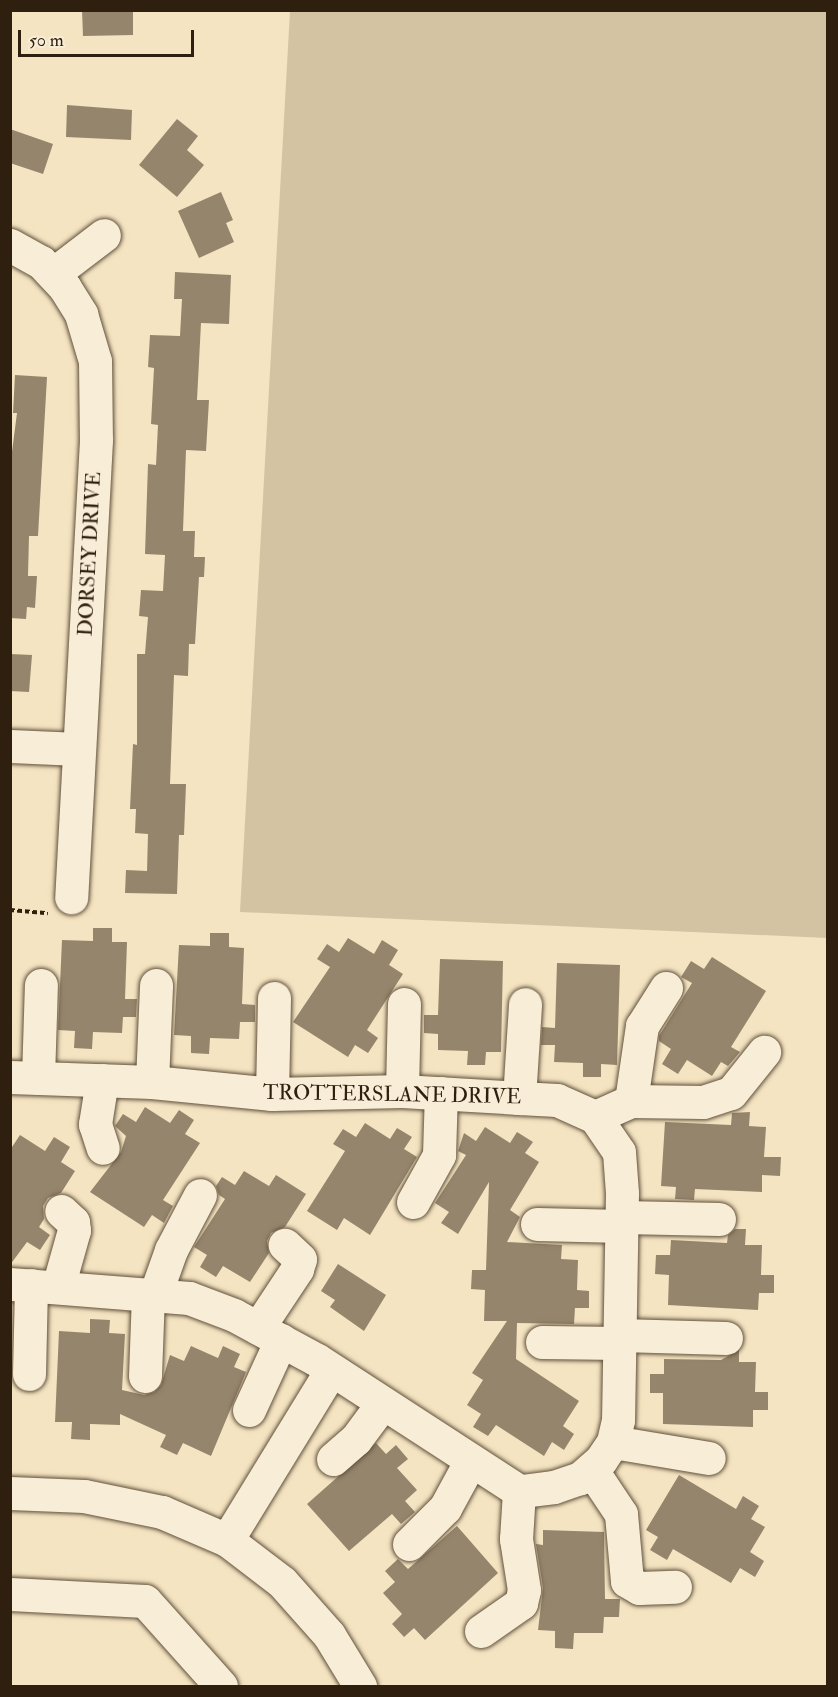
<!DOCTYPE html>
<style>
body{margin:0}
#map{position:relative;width:838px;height:1697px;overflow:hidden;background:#f4e4c1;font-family:"IM FELL Double Pica",serif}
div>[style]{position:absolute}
.green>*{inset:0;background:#d3c3a3}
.building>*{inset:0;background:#95856c}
.path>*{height:4px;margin-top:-2px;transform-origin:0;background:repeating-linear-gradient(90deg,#2f1f0f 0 4.5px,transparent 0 7.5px)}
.roads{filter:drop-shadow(0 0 2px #60503c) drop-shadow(0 0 2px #60503c)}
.minor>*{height:33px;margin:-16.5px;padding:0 16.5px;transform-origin:16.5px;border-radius:16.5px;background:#f8edd7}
span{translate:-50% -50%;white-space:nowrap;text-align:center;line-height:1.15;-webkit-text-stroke:5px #f8edd7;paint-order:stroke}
.street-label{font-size:21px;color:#2f1f0f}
.frame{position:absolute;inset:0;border:12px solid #2f1f0f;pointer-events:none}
.scale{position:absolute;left:18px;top:30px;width:176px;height:27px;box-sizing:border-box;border:3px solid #2f1f0f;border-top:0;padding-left:8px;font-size:18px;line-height:21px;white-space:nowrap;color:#2f1f0f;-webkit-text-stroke:4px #f8edd7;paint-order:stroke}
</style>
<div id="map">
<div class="green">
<div style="clip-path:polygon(290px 11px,827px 11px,827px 938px,240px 912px)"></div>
</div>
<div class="building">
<div style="clip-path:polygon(82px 10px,133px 10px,133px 35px,83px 36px)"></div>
<div style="clip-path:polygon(67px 105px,132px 110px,131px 140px,66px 137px)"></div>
<div style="clip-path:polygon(177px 119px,198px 136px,187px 150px,204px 165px,177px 197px,139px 165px)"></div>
<div style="clip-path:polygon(10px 129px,53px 144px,43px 174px,10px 163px)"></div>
<div style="clip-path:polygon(221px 192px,233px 220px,226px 223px,234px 242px,199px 258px,178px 211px)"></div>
<div style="clip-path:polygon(175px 272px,231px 275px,229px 324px,201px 323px,197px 400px,209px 400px,206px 451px,186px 450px,183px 531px,195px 531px,194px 557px,205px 557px,204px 577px,199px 577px,195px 644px,189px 644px,188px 676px,174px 675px,170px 784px,186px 784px,184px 835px,179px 835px,177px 894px,125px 893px,126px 870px,147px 871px,148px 834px,135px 833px,136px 809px,130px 809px,133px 744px,137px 745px,137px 654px,145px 654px,148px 617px,139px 616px,141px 590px,163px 591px,165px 555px,145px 554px,148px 464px,156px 465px,158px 425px,151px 424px,154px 368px,148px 367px,150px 335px,180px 336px,182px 299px,174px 299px)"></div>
<div style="clip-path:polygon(15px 375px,47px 377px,38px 536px,29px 536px,28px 576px,37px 576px,35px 608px,27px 607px,26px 619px,10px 618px,10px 467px,17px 413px,13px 413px)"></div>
<div style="clip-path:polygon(10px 654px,32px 655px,29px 692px,10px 691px)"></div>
<div style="clip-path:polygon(93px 928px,112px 928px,112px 942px,127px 942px,125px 999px,137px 999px,136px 1017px,123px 1017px,122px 1033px,93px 1032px,92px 1049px,74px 1048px,75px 1031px,58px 1030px,62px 940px,93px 941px)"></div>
<div style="clip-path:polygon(210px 933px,229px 933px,229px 947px,244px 948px,242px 1004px,255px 1005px,255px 1022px,240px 1022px,239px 1039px,210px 1038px,209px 1054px,191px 1053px,191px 1036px,174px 1035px,179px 945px,210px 946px)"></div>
<div style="clip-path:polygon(348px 938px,374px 954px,382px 940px,398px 950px,389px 965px,403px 974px,367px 1030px,378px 1038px,368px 1053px,355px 1045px,348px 1057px,293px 1022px,330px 967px,317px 959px,327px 944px,339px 952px)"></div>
<div style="clip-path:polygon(712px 957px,766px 991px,731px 1047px,740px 1052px,728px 1066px,721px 1062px,712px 1076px,687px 1060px,678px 1074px,662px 1064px,671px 1049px,659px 1041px,659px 1036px,692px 983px,681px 977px,691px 961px,704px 969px)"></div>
<div style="clip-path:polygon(440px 959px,503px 961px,501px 1052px,486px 1052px,485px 1065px,467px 1065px,468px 1051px,438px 1050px,438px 1034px,424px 1033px,424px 1015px,438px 1015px)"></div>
<div style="clip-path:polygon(557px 963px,620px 965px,617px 1065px,601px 1064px,601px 1077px,583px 1077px,583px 1063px,554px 1062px,555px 1045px,541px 1045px,542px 1027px,555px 1028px)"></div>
<div style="clip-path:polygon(145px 1107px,170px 1123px,179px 1110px,194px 1120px,185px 1134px,200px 1143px,163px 1200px,173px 1206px,164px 1223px,152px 1215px,144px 1227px,90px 1192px,121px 1152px,126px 1136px,115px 1126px,123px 1114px,136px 1122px)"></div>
<div style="clip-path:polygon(750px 1112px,749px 1126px,766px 1127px,764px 1157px,781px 1157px,780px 1176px,762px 1175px,762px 1192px,695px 1189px,694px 1200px,675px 1199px,676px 1187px,661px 1186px,665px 1122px,731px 1125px,732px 1113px)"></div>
<div style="clip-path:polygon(365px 1123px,390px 1139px,397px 1128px,412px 1137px,404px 1149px,417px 1157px,370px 1235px,344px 1218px,337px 1230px,307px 1211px,345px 1151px,333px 1144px,343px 1129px,356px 1137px)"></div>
<div style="clip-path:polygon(485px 1127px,510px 1143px,517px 1132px,533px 1142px,525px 1153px,539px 1162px,510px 1210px,520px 1217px,507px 1242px,562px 1245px,561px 1259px,578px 1260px,577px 1290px,589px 1291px,589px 1308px,575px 1308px,574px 1324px,517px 1323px,516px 1359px,579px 1401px,563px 1426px,574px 1434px,564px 1450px,552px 1442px,544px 1456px,496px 1425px,488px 1436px,473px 1427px,481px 1414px,467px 1405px,483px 1380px,472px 1373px,507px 1321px,484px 1321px,485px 1290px,471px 1289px,472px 1270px,486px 1270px,489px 1182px,458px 1234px,441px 1223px,449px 1212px,435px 1203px,466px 1155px,458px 1151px,464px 1133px,476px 1141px)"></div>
<div style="clip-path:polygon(20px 1135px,45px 1151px,54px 1137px,70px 1147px,61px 1162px,75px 1171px,61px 1193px,48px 1198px,43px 1206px,44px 1219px,39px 1227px,50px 1235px,40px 1250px,27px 1242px,10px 1265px,10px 1150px)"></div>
<div style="clip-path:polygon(244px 1171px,269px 1186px,276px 1175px,306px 1194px,285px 1227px,271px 1233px,267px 1241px,269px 1253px,250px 1282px,223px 1266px,216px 1277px,200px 1267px,207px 1255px,194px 1247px,225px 1199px,219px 1195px,216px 1186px,222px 1177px,235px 1185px)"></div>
<div style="clip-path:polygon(735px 1229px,746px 1229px,745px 1245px,762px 1245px,761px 1275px,774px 1275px,774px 1293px,759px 1293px,758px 1310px,668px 1305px,669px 1275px,655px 1274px,656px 1255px,670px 1255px,671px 1240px,727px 1243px,728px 1235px)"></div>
<div style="clip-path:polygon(338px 1264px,386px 1295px,364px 1331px,330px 1307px,335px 1300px,321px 1291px)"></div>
<div style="clip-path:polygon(90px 1319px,110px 1320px,109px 1333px,125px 1334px,122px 1390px,144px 1395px,154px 1392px,161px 1385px,170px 1355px,184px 1361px,191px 1346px,218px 1358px,223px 1346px,240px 1354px,234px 1367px,246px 1372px,211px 1456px,183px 1443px,177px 1455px,160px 1447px,166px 1435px,120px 1414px,120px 1425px,90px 1424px,90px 1440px,71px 1439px,72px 1422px,55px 1422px,59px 1331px,90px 1333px)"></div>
<div style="clip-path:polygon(739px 1350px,739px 1362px,756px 1362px,755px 1392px,768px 1392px,768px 1410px,753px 1410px,753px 1427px,663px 1424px,663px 1393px,650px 1393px,650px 1374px,664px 1374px,664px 1359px,721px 1360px)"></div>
<div style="clip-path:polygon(376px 1443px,386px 1454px,396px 1445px,408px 1459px,397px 1468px,417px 1490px,405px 1501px,415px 1512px,401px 1524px,392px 1514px,349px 1551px,307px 1504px)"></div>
<div style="clip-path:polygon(679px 1475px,736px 1509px,743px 1496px,759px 1506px,751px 1519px,765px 1527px,750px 1552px,764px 1561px,755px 1577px,740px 1568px,731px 1583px,673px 1549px,667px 1560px,650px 1550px,658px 1537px,646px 1530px)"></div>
<div style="clip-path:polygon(457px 1526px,498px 1573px,425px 1640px,414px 1628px,404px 1637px,392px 1624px,402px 1614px,383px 1593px,395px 1582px,385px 1571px,398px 1559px,408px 1569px)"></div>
<div style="clip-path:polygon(543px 1530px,604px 1532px,605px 1599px,620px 1599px,619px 1617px,604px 1617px,603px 1633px,574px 1633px,573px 1649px,555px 1648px,555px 1631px,538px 1630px,543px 1588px,536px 1544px,543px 1545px)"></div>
</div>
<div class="path">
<div style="left:10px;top:910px;width:38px;rotate:5deg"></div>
</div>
<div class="roads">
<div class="minor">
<div style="left:10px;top:245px;width:35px;rotate:29deg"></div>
<div style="left:41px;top:262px;width:35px;rotate:47deg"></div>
<div style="left:65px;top:288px;width:31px;rotate:58deg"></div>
<div style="left:81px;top:314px;width:49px;rotate:73.4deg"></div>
<div style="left:95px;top:361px;width:79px;rotate:89.3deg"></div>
<div style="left:96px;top:440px;width:458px;rotate:93.1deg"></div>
<div style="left:53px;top:274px;width:64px;rotate:-37.4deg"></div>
<div style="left:10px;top:746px;width:69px;rotate:2.5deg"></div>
<div style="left:10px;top:1077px;width:142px;rotate:2deg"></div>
<div style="left:152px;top:1082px;width:121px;rotate:5.7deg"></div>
<div style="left:272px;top:1094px;width:130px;rotate:-1.3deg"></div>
<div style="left:402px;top:1091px;width:117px;rotate:3.4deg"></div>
<div style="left:519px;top:1098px;width:38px;rotate:3deg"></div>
<div style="left:557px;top:1100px;width:42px;rotate:24.1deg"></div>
<div style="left:595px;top:1117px;width:42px;rotate:55.6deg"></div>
<div style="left:619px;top:1152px;width:41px;rotate:85.8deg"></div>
<div style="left:622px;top:1193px;width:227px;rotate:91deg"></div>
<div style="left:618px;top:1420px;width:23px;rotate:103deg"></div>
<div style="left:613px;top:1442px;width:22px;rotate:124deg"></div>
<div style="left:601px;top:1460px;width:28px;rotate:139deg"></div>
<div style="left:580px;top:1478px;width:28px;rotate:161deg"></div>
<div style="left:554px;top:1487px;width:35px;rotate:173deg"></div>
<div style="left:519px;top:1491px;width:241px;rotate:-147deg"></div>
<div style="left:317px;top:1360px;width:94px;rotate:-151.5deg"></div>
<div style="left:234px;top:1315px;width:48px;rotate:-159.3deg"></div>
<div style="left:189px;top:1298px;width:180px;rotate:-175.5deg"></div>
<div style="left:38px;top:1078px;width:93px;rotate:-88.2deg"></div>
<div style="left:102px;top:1080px;width:45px;rotate:99deg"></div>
<div style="left:95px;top:1124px;width:25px;rotate:72deg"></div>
<div style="left:152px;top:1082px;width:97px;rotate:-87.6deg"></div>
<div style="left:402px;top:1091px;width:87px;rotate:-88.7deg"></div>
<div style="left:272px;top:1094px;width:96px;rotate:-88.8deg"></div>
<div style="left:519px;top:1098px;width:94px;rotate:-86.3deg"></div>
<div style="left:631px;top:1101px;width:76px;rotate:-81.7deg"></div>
<div style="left:642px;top:1026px;width:45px;rotate:-57.7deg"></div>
<div style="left:595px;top:1117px;width:39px;rotate:-24deg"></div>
<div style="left:631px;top:1101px;width:72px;rotate:0.8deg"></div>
<div style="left:703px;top:1102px;width:29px;rotate:-18deg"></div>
<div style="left:731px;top:1093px;width:53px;rotate:-51.2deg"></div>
<div style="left:413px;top:1202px;width:54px;rotate:-61deg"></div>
<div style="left:439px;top:1155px;width:62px;rotate:-88.2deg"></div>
<div style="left:622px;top:1217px;width:97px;rotate:1.2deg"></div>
<div style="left:537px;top:1224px;width:85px;rotate:1.3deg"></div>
<div style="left:58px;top:1287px;width:59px;rotate:-74.3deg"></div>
<div style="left:74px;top:1230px;width:8px;rotate:-97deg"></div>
<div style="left:73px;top:1222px;width:16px;rotate:-137deg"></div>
<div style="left:155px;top:1295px;width:48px;rotate:-70.4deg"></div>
<div style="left:171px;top:1250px;width:62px;rotate:-62.2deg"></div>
<div style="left:258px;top:1328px;width:71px;rotate:-56.5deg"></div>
<div style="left:297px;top:1269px;width:10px;rotate:-73deg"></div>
<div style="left:300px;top:1259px;width:21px;rotate:-137deg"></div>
<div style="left:620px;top:1335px;width:106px;rotate:1.6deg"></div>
<div style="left:542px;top:1342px;width:78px;rotate:0.7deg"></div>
<div style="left:29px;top:1374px;width:89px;rotate:-88.7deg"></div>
<div style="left:145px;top:1376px;width:82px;rotate:-87.9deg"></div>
<div style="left:249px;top:1410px;width:77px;rotate:-65.4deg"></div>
<div style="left:613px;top:1442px;width:97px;rotate:9.5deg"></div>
<div style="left:333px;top:1459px;width:30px;rotate:-41deg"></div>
<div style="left:356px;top:1439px;width:44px;rotate:-53.4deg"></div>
<div style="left:591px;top:1469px;width:54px;rotate:56.3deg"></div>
<div style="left:621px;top:1514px;width:67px;rotate:84.9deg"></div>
<div style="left:627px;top:1581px;width:14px;rotate:30deg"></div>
<div style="left:639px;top:1588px;width:36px;rotate:-2deg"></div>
<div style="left:10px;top:1493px;width:74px;rotate:2.3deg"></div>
<div style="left:84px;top:1496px;width:80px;rotate:11.6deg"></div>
<div style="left:162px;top:1512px;width:71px;rotate:23.3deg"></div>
<div style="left:227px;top:1540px;width:69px;rotate:37.4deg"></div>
<div style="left:282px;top:1582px;width:71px;rotate:48.4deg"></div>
<div style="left:329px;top:1635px;width:60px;rotate:58.7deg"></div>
<div style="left:227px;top:1540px;width:199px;rotate:-58.5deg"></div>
<div style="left:409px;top:1544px;width:51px;rotate:-45deg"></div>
<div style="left:445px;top:1508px;width:52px;rotate:-61.5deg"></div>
<div style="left:10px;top:1594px;width:135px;rotate:3deg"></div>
<div style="left:145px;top:1601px;width:114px;rotate:48.2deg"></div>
<div style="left:481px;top:1631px;width:49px;rotate:-35deg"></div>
<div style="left:521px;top:1603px;width:13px;rotate:-77deg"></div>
<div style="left:524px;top:1590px;width:52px;rotate:-98.9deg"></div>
<div style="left:516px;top:1539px;width:48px;rotate:-86.4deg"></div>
</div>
</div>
<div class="street-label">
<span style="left:90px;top:554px;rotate:-87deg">DORSEY DRIVE</span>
<span style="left:392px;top:1095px;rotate:1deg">TROTTERSLANE DRIVE</span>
</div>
<div class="frame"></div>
<div class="scale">50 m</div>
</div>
